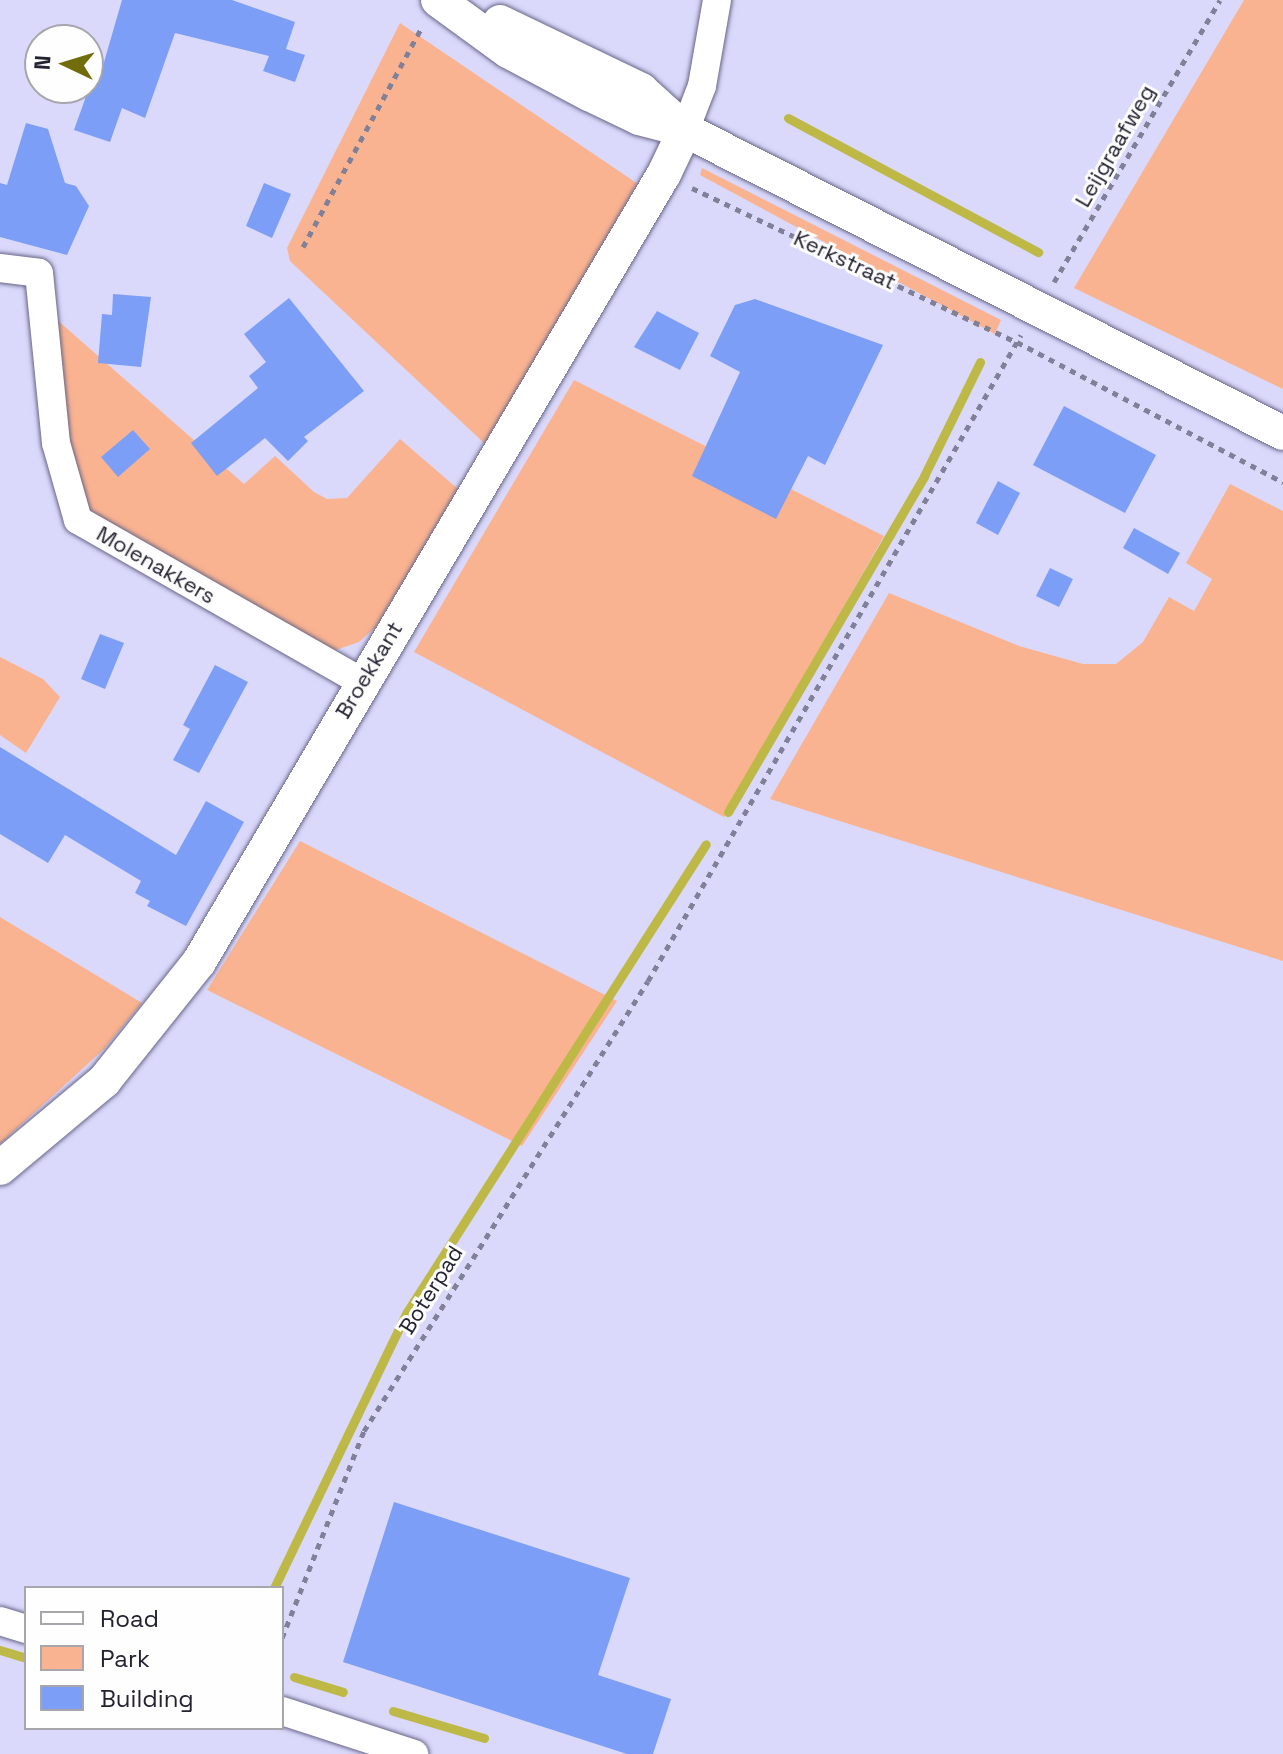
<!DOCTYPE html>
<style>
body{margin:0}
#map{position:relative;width:1283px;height:1754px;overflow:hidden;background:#dad9fb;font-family:"Space Grotesk",sans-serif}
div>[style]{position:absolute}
.green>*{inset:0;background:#fab390}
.stream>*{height:9px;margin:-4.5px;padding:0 4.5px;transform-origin:4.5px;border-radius:4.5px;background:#beb946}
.building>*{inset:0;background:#7c9ef7}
.path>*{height:5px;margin-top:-2.5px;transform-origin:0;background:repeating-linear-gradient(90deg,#818099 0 6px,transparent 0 12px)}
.roads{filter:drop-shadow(0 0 2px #676589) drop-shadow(0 0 2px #676589)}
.minor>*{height:28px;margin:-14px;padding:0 14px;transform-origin:14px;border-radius:14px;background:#fff}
.tertiary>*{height:34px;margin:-17px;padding:0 17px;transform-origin:17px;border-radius:17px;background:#fff}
span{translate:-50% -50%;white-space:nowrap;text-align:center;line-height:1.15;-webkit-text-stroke:6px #fefefe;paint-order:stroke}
.street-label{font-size:22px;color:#232231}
.legend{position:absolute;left:24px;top:1586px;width:260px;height:144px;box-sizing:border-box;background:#fefefe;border:2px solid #a6a6ac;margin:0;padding:10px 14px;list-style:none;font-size:24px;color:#232231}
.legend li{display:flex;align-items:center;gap:16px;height:40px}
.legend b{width:40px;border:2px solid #a6a6ac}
.north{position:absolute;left:24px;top:24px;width:80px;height:80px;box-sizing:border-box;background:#fefefe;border:2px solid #a6a6ac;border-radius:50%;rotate:274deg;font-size:22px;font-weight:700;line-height:32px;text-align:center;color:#232231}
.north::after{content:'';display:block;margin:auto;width:28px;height:36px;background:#716d0c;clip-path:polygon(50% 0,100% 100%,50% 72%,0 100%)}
</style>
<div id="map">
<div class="green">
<div style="clip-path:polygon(1244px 0,1283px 0,1283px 389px,1074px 288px)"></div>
<div style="clip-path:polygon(400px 23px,638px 184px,485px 444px,290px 261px,287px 248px)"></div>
<div style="clip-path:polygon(702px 168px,1001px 320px,995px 334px,700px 175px)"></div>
<div style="clip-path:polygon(56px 319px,244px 484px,275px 456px,314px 492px,327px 499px,347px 498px,400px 439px,458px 489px,379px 624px,359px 642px,324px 654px,67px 513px)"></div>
<div style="clip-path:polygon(574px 380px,884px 536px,724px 817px,414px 652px)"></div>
<div style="clip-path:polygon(1230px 484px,1283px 511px,1283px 961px,770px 799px,889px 593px,1019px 646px,1083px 664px,1116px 664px,1143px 642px,1169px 597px,1194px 611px,1212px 579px,1186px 563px)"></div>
<div style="clip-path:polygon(0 657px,43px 679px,60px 697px,26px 753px,0 735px)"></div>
<div style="clip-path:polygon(300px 841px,617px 1001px,522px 1146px,207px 990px)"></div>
<div style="clip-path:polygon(0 917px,142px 1003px,104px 1049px,0 1144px)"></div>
</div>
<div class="stream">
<div style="left:788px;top:118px;width:284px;rotate:28.2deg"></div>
<div style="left:728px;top:812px;width:389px;rotate:-59.7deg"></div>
<div style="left:924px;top:476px;width:127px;rotate:-63.8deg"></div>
<div style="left:274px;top:1588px;width:306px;rotate:-64.3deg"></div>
<div style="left:407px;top:1312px;width:555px;rotate:-57.43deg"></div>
<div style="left:0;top:1650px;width:27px;rotate:17deg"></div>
<div style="left:294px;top:1677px;width:51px;rotate:17deg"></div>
<div style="left:393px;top:1711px;width:95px;rotate:16.5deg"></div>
</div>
<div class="building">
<div style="clip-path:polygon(122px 0,232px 0,295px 22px,286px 49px,305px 55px,295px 82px,263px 71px,269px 56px,175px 33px,145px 118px,122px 108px,110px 142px,74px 130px,94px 74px,100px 76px)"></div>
<div style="clip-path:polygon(26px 123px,48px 129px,65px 183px,76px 186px,89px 206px,67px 255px,0 237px,0 183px,7px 185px)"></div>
<div style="clip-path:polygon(264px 183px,291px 194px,272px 238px,246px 226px)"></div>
<div style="clip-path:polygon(113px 294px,151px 297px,141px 367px,98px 363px,102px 314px,112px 315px)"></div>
<div style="clip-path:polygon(289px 298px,364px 391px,304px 437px,308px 441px,288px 461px,265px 438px,217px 476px,191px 443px,258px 388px,249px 376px,266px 362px,244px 334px)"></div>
<div style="clip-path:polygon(755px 299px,883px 345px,825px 465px,808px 456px,776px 519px,692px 476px,740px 372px,710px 356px,735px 305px)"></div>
<div style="clip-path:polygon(657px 311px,699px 333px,680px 370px,634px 347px)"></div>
<div style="clip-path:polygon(1064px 406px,1156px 455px,1125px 513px,1033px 465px)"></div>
<div style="clip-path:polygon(133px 430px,150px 449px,118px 477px,101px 457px)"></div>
<div style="clip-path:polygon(998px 481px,1020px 493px,998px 535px,976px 523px)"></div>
<div style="clip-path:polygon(1134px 528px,1180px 553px,1168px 574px,1123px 548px)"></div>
<div style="clip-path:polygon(1050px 568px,1073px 579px,1059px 607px,1036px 596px)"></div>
<div style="clip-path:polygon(100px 634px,124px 643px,105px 689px,81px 679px)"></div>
<div style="clip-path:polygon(215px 665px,248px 682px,199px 773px,173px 760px,190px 729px,183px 725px)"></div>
<div style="clip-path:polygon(0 747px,176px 855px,206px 801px,244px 822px,186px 926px,147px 906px,150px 901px,135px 893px,141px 881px,65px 835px,48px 863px,0 834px)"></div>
<div style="clip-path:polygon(394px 1502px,630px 1578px,598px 1675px,671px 1699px,653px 1754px,627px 1754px,343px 1662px)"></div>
</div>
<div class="path">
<div style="left:692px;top:188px;width:360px;rotate:25.4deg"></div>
<div style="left:1017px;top:342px;width:301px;rotate:27.8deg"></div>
<div style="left:303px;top:247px;width:250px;rotate:-61.6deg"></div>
<div style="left:1054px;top:282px;width:327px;rotate:-59.5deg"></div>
<div style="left:282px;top:1638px;width:223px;rotate:-68.4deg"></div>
<div style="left:364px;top:1431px;width:532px;rotate:-57.74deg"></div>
<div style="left:648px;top:981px;width:746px;rotate:-60deg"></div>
</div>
<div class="roads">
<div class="minor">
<div style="left:685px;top:130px;width:47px;rotate:-68.9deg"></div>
<div style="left:702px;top:86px;width:87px;rotate:-80.1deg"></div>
<div style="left:0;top:268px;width:39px;rotate:7deg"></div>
<div style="left:39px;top:273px;width:171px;rotate:84.3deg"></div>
<div style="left:56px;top:443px;width:80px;rotate:74.1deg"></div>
<div style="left:78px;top:520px;width:327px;rotate:29.7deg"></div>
<div style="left:0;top:1621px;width:27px;rotate:17deg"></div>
<div style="left:282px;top:1711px;width:139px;rotate:18deg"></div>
</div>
<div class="tertiary">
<div style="left:438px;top:0;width:87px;rotate:36.1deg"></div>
<div style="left:508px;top:51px;width:92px;rotate:28deg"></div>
<div style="left:589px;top:94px;width:55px;rotate:25.6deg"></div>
<div style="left:639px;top:118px;width:48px;rotate:14.6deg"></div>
<div style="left:685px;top:130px;width:670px;rotate:26.87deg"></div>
<div style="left:500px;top:22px;width:157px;rotate:25.7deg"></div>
<div style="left:641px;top:90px;width:55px;rotate:42.1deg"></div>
<div style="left:0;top:1168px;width:136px;rotate:-39.9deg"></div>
<div style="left:104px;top:1081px;width:152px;rotate:-51.4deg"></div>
<div style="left:199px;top:962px;width:915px;rotate:-59.46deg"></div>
<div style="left:664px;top:174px;width:49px;rotate:-64.5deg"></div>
</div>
</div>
<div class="street-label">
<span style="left:1115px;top:146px;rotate:-60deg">Leijgraafweg</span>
<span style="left:845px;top:260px;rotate:25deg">Kerkstraat</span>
<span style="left:156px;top:565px;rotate:30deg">Molenakkers</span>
<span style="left:369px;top:670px;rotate:-59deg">Broekkant</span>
<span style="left:431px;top:1290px;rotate:-58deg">Boterpad</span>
</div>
<ul class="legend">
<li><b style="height:10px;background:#fff"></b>Road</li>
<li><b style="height:22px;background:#fab390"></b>Park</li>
<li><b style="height:22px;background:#7c9ef7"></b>Building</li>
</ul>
<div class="north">N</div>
</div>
